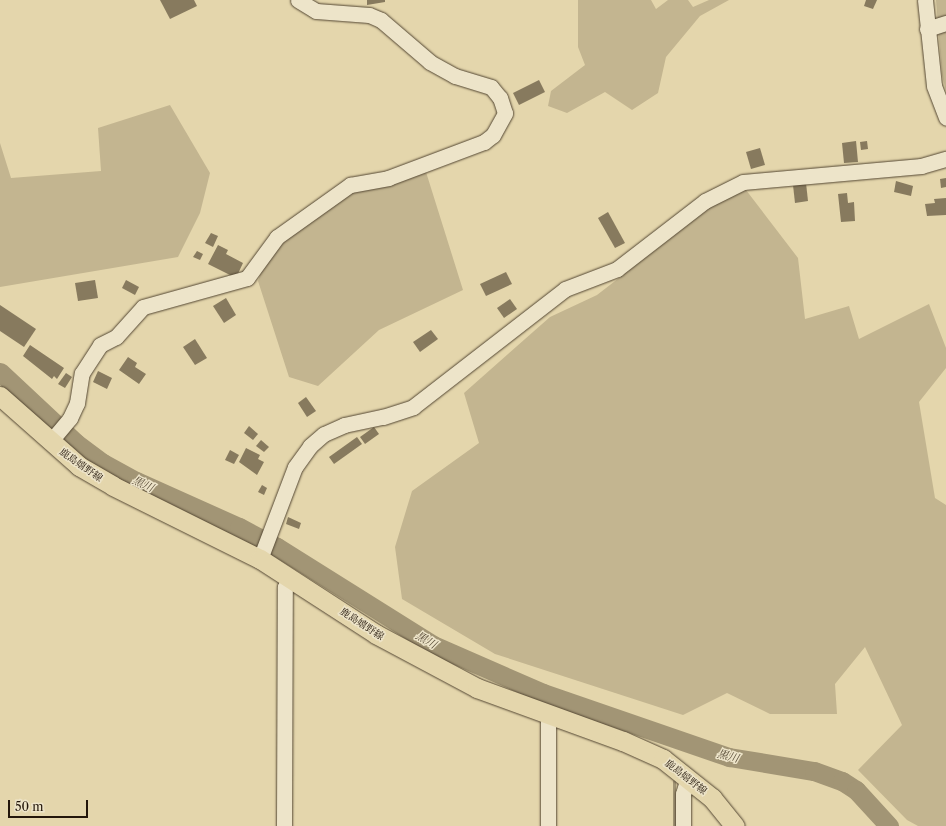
<!DOCTYPE html>
<meta charset="utf-8">
<style>
body{margin:0}
#map{position:relative;width:946px;height:826px;overflow:hidden;background:#e4d6ac;font-family:"Libre Caslon Text","Noto Serif JP",serif}
div>[style]{position:absolute}
.green>*{inset:0;background:#c3b590}
.stream>*{height:3px;margin:-1.5px;padding:0 1.5px;transform-origin:1.5px;border-radius:1.5px;background:#a29575}
.river>*{height:19px;margin:-9.5px;padding:0 9.5px;transform-origin:9.5px;border-radius:9.5px;background:#a29575}
.building>*{inset:0;background:#877a5e}
.roads{filter:drop-shadow(0 0 1px #534632) drop-shadow(0 0 1px #534632)}
.minor>*{height:15px;margin:-7.5px;padding:0 7.5px;transform-origin:7.5px;border-radius:7.5px;background:#ede4c9}
.major>*{height:19px;margin:-9.5px;padding:0 9.5px;transform-origin:9.5px;border-radius:9.5px;background:#e4d6ac}
span{translate:-50% -50%;white-space:nowrap;text-align:center;line-height:1.15;-webkit-text-stroke:3px #ede4c9;paint-order:stroke}
.street-label{font-size:10px;color:#23160a}
.water-label{font-size:11px;color:#564935;font-style:italic}
.scale{position:absolute;left:8px;top:800px;width:80px;height:18px;box-sizing:border-box;border:2px solid #23160a;border-top:0;padding-left:5px;font-size:12px;line-height:14px;white-space:nowrap;color:#23160a;-webkit-text-stroke:3px #ede4c9;paint-order:stroke}
</style>
<div id="map">
<div class="green">
<div style="clip-path:polygon(578px 0,651px 0,656px 9px,668px 0,688px 0,693px 7px,709px 0,729px 0,700px 16px,666px 57px,658px 93px,632px 110px,605px 92px,567px 113px,548px 106px,551px 91px,585px 65px,578px 47px)"></div>
<div style="clip-path:polygon(936px 0,946px 0,946px 91px,942px 75px)"></div>
<div style="clip-path:polygon(170px 105px,210px 173px,200px 213px,178px 257px,0 287px,0 143px,11px 178px,101px 171px,98px 128px)"></div>
<div style="clip-path:polygon(426px 172px,463px 290px,379px 330px,318px 386px,289px 377px,258px 281px,264px 263px,281px 240px,349px 192px)"></div>
<div style="clip-path:polygon(746px 190px,798px 258px,805px 319px,849px 306px,859px 339px,929px 304px,946px 348px,946px 368px,919px 402px,935px 498px,946px 505px,946px 826px,918px 826px,907px 820px,858px 770px,902px 725px,865px 647px,835px 684px,837px 714px,770px 714px,727px 693px,683px 715px,495px 654px,402px 599px,395px 547px,412px 491px,479px 443px,464px 393px,550px 317px,597px 295px,712px 206px)"></div>
</div>
<div class="stream">
<div style="left:674px;top:781px;width:45px;rotate:90deg"></div>
</div>
<div class="river">
<div style="left:0;top:372px;width:104px;rotate:43.1deg"></div>
<div style="left:76px;top:443px;width:34px;rotate:37deg"></div>
<div style="left:103px;top:463px;width:38px;rotate:29deg"></div>
<div style="left:136px;top:481px;width:113px;rotate:24.1deg"></div>
<div style="left:239px;top:527px;width:43px;rotate:27.8deg"></div>
<div style="left:277px;top:547px;width:184px;rotate:32.1deg"></div>
<div style="left:433px;top:645px;width:120px;rotate:23.6deg"></div>
<div style="left:543px;top:693px;width:197px;rotate:19deg"></div>
<div style="left:729px;top:757px;width:86px;rotate:9.4deg"></div>
<div style="left:814px;top:771px;width:30px;rotate:20deg"></div>
<div style="left:842px;top:781px;width:17px;rotate:33deg"></div>
<div style="left:856px;top:790px;width:49px;rotate:47.5deg"></div>
</div>
<div class="building">
<div style="clip-path:polygon(160px 0,194px 0,197px 6px,170px 19px)"></div>
<div style="clip-path:polygon(367px 0,385px 0,385px 2px,367px 5px)"></div>
<div style="clip-path:polygon(866px 0,877px 0,873px 9px,864px 6px)"></div>
<div style="clip-path:polygon(539px 80px,545px 92px,519px 105px,513px 93px)"></div>
<div style="clip-path:polygon(856px 141px,858px 162px,844px 163px,842px 143px)"></div>
<div style="clip-path:polygon(867px 141px,868px 149px,861px 150px,860px 142px)"></div>
<div style="clip-path:polygon(760px 148px,765px 165px,751px 169px,746px 152px)"></div>
<div style="clip-path:polygon(946px 178px,946px 187px,941px 188px,940px 179px)"></div>
<div style="clip-path:polygon(896px 181px,913px 186px,911px 196px,894px 192px)"></div>
<div style="clip-path:polygon(806px 183px,808px 201px,795px 203px,793px 185px)"></div>
<div style="clip-path:polygon(847px 193px,848px 203px,854px 202px,855px 221px,841px 222px,838px 194px)"></div>
<div style="clip-path:polygon(946px 198px,946px 215px,927px 216px,925px 204px,935px 203px,934px 199px)"></div>
<div style="clip-path:polygon(608px 212px,625px 243px,615px 248px,598px 218px)"></div>
<div style="clip-path:polygon(211px 233px,218px 236px,213px 247px,205px 243px)"></div>
<div style="clip-path:polygon(218px 245px,228px 250px,226px 254px,243px 263px,236px 278px,208px 264px)"></div>
<div style="clip-path:polygon(197px 251px,203px 254px,200px 260px,193px 257px)"></div>
<div style="clip-path:polygon(506px 272px,512px 284px,486px 296px,480px 284px)"></div>
<div style="clip-path:polygon(95px 280px,98px 298px,78px 301px,75px 283px)"></div>
<div style="clip-path:polygon(126px 280px,139px 287px,135px 295px,122px 288px)"></div>
<div style="clip-path:polygon(226px 298px,236px 315px,224px 323px,213px 306px)"></div>
<div style="clip-path:polygon(510px 299px,517px 309px,504px 318px,497px 308px)"></div>
<div style="clip-path:polygon(0 305px,36px 329px,24px 347px,0 331px)"></div>
<div style="clip-path:polygon(431px 330px,438px 339px,420px 352px,413px 342px)"></div>
<div style="clip-path:polygon(195px 339px,207px 358px,195px 365px,183px 347px)"></div>
<div style="clip-path:polygon(30px 345px,64px 368px,57px 379px,54px 376px,52px 379px,23px 356px)"></div>
<div style="clip-path:polygon(128px 357px,137px 363px,135px 367px,146px 374px,139px 384px,119px 370px)"></div>
<div style="clip-path:polygon(98px 371px,112px 378px,107px 389px,93px 382px)"></div>
<div style="clip-path:polygon(66px 373px,72px 377px,65px 388px,58px 384px)"></div>
<div style="clip-path:polygon(306px 397px,316px 411px,307px 417px,298px 403px)"></div>
<div style="clip-path:polygon(249px 426px,258px 434px,253px 440px,244px 433px)"></div>
<div style="clip-path:polygon(374px 427px,379px 434px,365px 444px,360px 437px)"></div>
<div style="clip-path:polygon(357px 437px,362px 444px,334px 464px,329px 457px)"></div>
<div style="clip-path:polygon(261px 440px,269px 447px,264px 452px,256px 446px)"></div>
<div style="clip-path:polygon(246px 448px,260px 455px,258px 459px,264px 462px,257px 475px,239px 462px)"></div>
<div style="clip-path:polygon(230px 450px,239px 455px,234px 464px,225px 460px)"></div>
<div style="clip-path:polygon(262px 485px,267px 488px,264px 495px,258px 492px)"></div>
<div style="clip-path:polygon(288px 517px,301px 523px,299px 529px,286px 524px)"></div>
</div>
<div class="roads">
<div class="minor">
<div style="left:925px;top:0;width:86px;rotate:84deg"></div>
<div style="left:934px;top:86px;width:34px;rotate:69deg"></div>
<div style="left:927px;top:29px;width:20px;rotate:-18deg"></div>
<div style="left:50px;top:442px;width:31px;rotate:-50deg"></div>
<div style="left:70px;top:418px;width:17px;rotate:-65deg"></div>
<div style="left:77px;top:403px;width:30px;rotate:-81deg"></div>
<div style="left:82px;top:373px;width:33px;rotate:-57deg"></div>
<div style="left:100px;top:345px;width:18px;rotate:-27deg"></div>
<div style="left:116px;top:337px;width:40px;rotate:-48deg"></div>
<div style="left:143px;top:307px;width:108px;rotate:-15.6deg"></div>
<div style="left:247px;top:278px;width:51px;rotate:-53.8deg"></div>
<div style="left:277px;top:237px;width:90px;rotate:-35.5deg"></div>
<div style="left:350px;top:185px;width:39px;rotate:-10deg"></div>
<div style="left:388px;top:178px;width:103px;rotate:-20.6deg"></div>
<div style="left:484px;top:142px;width:11px;rotate:-38deg"></div>
<div style="left:493px;top:135px;width:25px;rotate:-61deg"></div>
<div style="left:505px;top:113px;width:16px;rotate:-108deg"></div>
<div style="left:500px;top:98px;width:14px;rotate:-129deg"></div>
<div style="left:491px;top:87px;width:38px;rotate:-163deg"></div>
<div style="left:455px;top:76px;width:29px;rotate:-151deg"></div>
<div style="left:430px;top:62px;width:65px;rotate:-139.4deg"></div>
<div style="left:381px;top:20px;width:13px;rotate:-157deg"></div>
<div style="left:369px;top:15px;width:53px;rotate:-175.7deg"></div>
<div style="left:316px;top:11px;width:21px;rotate:-149deg"></div>
<div style="left:260px;top:559px;width:98px;rotate:-69.2deg"></div>
<div style="left:295px;top:467px;width:26px;rotate:-54deg"></div>
<div style="left:310px;top:446px;width:18px;rotate:-41deg"></div>
<div style="left:324px;top:434px;width:22px;rotate:-24deg"></div>
<div style="left:344px;top:425px;width:40px;rotate:-12deg"></div>
<div style="left:383px;top:417px;width:32px;rotate:-18deg"></div>
<div style="left:413px;top:407px;width:192px;rotate:-37.8deg"></div>
<div style="left:565px;top:289px;width:56px;rotate:-21deg"></div>
<div style="left:617px;top:269px;width:111px;rotate:-37.7deg"></div>
<div style="left:705px;top:201px;width:42px;rotate:-26.6deg"></div>
<div style="left:743px;top:182px;width:179px;rotate:-5.1deg"></div>
<div style="left:921px;top:166px;width:26px;rotate:-16deg"></div>
<div style="left:284px;top:826px;width:239px;rotate:-89.8deg"></div>
<div style="left:285px;top:587px;width:9px;rotate:-58deg"></div>
<div style="left:548px;top:826px;width:111px;rotate:-90deg"></div>
<div style="left:683px;top:826px;width:32px;rotate:-90deg"></div>
<div style="left:683px;top:794px;width:17px;rotate:-73deg"></div>
</div>
<div class="major">
<div style="left:0;top:396px;width:106px;rotate:41.5deg"></div>
<div style="left:79px;top:466px;width:39px;rotate:30deg"></div>
<div style="left:113px;top:486px;width:164px;rotate:26.4deg"></div>
<div style="left:260px;top:559px;width:138px;rotate:32.9deg"></div>
<div style="left:376px;top:634px;width:115px;rotate:28.1deg"></div>
<div style="left:477px;top:688px;width:155px;rotate:20deg"></div>
<div style="left:623px;top:741px;width:44px;rotate:24.2deg"></div>
<div style="left:663px;top:759px;width:63px;rotate:38.5deg"></div>
<div style="left:712px;top:798px;width:36px;rotate:51deg"></div>
</div>
</div>
<div class="street-label">
<span style="left:81px;top:465px;rotate:35deg">鹿島嬉野線</span>
<span style="left:362px;top:624px;rotate:33deg">鹿島嬉野線</span>
<span style="left:686px;top:777px;rotate:38deg">鹿島嬉野線</span>
</div>
<div class="water-label">
<span style="left:143px;top:484px;rotate:25deg">黒川</span>
<span style="left:426px;top:640px;rotate:30deg">黒川</span>
<span style="left:728px;top:756px;rotate:15deg">黒川</span>
</div>
<div class="scale">50 m</div>
</div>
